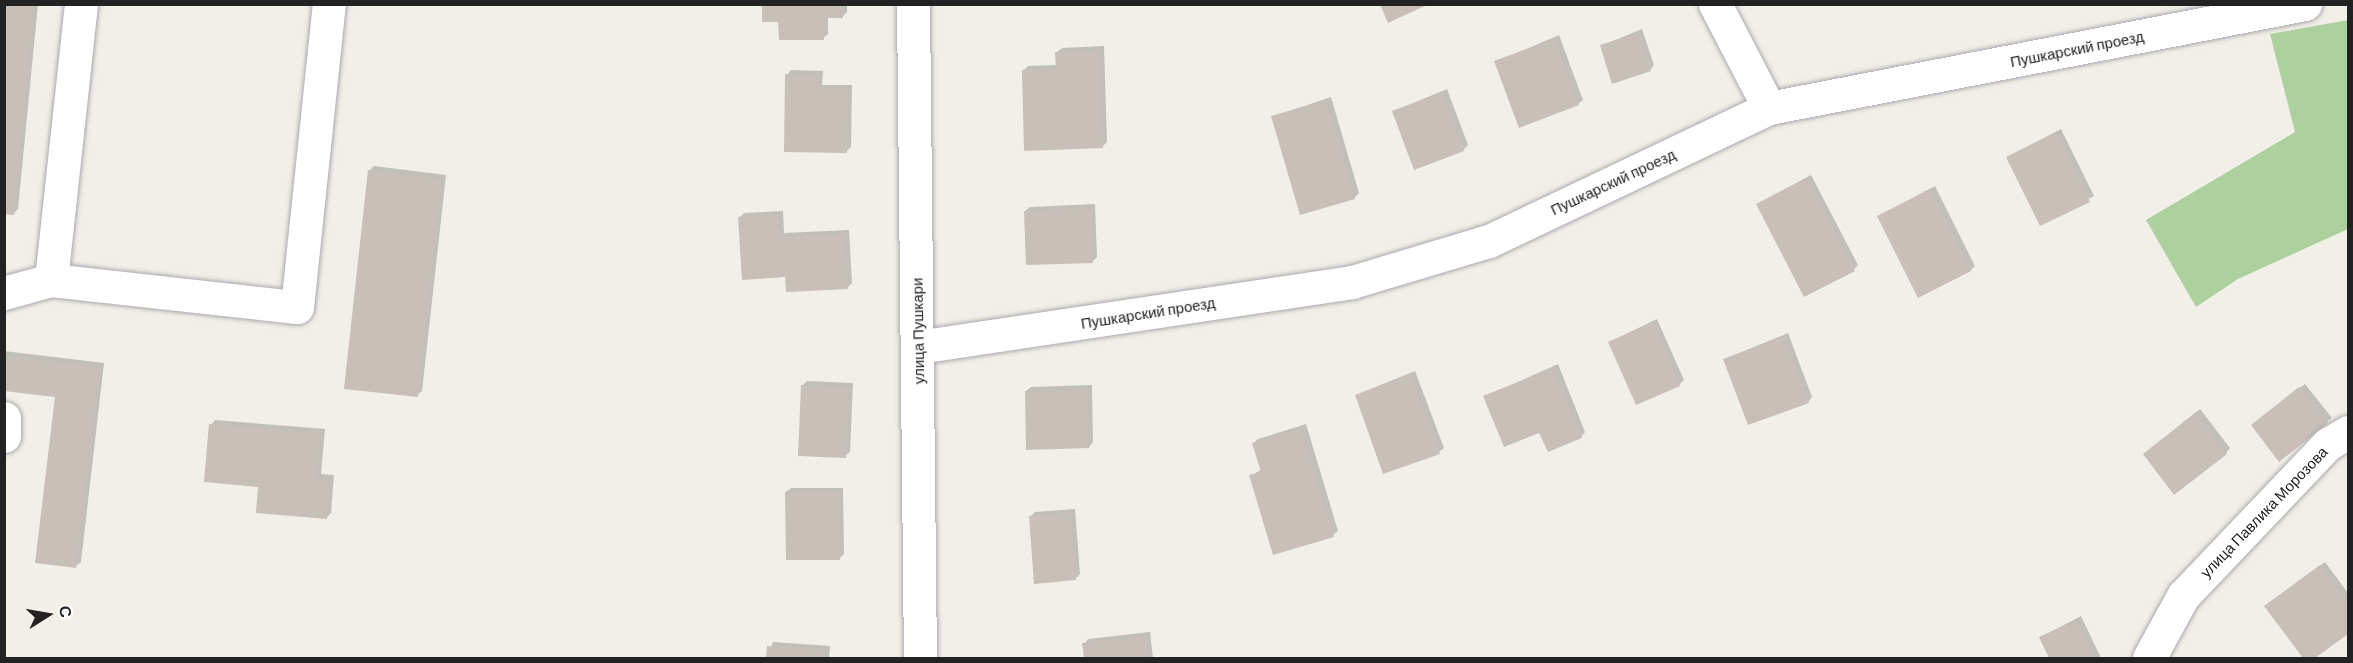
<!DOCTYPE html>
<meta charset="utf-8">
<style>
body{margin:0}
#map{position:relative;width:2353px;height:663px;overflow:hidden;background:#f2efe9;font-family:Barlow,sans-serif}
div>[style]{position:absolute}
.forest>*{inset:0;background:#add19e}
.shadow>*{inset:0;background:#0003}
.building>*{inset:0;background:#c7bfb8}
.roads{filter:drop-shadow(0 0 2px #a9a9a9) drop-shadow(0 0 2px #a9a9a9)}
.minor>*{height:33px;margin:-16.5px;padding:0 16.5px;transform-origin:16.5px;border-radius:16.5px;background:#fff}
span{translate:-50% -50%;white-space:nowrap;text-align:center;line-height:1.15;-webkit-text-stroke:4.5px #fff;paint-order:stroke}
.street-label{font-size:15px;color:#222}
.frame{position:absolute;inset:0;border:6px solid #222;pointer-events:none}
.north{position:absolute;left:18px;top:585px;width:60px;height:60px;-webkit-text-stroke:4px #fff;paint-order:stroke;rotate:79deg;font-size:16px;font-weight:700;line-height:24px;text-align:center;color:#222}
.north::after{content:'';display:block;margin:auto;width:21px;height:27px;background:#222;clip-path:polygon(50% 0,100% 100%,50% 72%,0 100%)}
</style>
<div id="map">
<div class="forest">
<div style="clip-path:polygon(2348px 20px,2348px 229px,2238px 279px,2196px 307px,2146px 220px,2295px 132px,2270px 34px)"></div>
</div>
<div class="shadow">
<div style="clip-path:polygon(4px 4px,38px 4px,18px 209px,14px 213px)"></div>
<div style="clip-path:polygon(763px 4px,847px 4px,847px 12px,843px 16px,828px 16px,828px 34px,823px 38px,780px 20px)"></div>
<div style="clip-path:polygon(1642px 29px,1654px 65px,1650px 70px,1601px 46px)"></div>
<div style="clip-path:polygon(1559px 35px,1583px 100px,1578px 104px,1496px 62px)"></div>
<div style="clip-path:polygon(1104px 46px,1107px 142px,1102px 147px,1024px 70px,1028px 66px,1057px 65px,1057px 52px,1062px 48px)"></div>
<div style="clip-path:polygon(791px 70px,823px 71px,822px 85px,852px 85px,851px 147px,847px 151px,787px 75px)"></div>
<div style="clip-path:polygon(1447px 89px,1468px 145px,1463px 150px,1394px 111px)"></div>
<div style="clip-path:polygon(1331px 97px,1359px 193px,1354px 198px,1273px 117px)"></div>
<div style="clip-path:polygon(2061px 129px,2094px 196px,2041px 224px,2008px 157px)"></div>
<div style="clip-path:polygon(374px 166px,446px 175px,422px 391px,417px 395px,369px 171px)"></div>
<div style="clip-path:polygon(1811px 175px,1858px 265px,1854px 269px,1757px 205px)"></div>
<div style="clip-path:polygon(1935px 186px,1975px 266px,1971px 270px,1879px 216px)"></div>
<div style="clip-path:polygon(1095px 204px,1097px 257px,1093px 261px,1025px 211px,1030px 207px)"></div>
<div style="clip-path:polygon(783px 211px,784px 233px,849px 230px,852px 283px,847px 288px,787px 276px,739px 218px,744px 213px)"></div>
<div style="clip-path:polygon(1657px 319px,1684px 380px,1679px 385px,1610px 342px)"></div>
<div style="clip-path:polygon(1788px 333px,1812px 397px,1808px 402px,1725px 359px)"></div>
<div style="clip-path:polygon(4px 351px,104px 363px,81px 562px,76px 566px,57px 396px,4px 389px)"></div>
<div style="clip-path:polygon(1558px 364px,1585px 432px,1581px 437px,1540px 431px,1485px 397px)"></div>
<div style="clip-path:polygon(1415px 371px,1444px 448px,1439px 452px,1356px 395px)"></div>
<div style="clip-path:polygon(807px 381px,853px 383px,850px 452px,845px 456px,802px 386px)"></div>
<div style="clip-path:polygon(2305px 384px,2332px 418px,2327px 422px,2257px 421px)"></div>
<div style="clip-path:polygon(1092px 385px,1093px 442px,1089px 447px,1026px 391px,1031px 387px)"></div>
<div style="clip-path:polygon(2200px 409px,2230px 448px,2226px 453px,2149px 450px)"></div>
<div style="clip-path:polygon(215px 420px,325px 429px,321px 474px,334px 475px,331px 513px,326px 518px,211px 425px)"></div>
<div style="clip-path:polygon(1306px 424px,1338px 531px,1333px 535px,1251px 476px,1262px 469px,1254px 443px,1258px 439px)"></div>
<div style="clip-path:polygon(791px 488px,843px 488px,844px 554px,839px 559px,786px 492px)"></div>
<div style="clip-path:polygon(1075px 509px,1080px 574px,1075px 579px,1030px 517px,1035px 512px)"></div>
<div style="clip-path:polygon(2325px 562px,2348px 593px,2348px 632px,2312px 658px,2305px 658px,2266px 606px)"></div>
<div style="clip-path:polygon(2081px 616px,2101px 658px,2050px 658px,2041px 637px)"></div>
<div style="clip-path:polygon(1150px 632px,1153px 658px,1086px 658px,1084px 644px,1088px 639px)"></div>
<div style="clip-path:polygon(773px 642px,830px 646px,829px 658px,767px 658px)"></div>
<div style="clip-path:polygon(715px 657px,742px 658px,714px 658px)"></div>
</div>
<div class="building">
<div style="clip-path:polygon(4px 4px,35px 4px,14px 215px,4px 214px)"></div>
<div style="clip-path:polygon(762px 4px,843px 4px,843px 18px,824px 18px,824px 40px,779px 40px,778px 22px,762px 22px)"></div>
<div style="clip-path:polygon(1380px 4px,1429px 4px,1388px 23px)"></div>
<div style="clip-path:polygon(1638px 33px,1651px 71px,1612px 84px,1600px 45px)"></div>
<div style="clip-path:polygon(1554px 39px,1579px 105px,1519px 128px,1494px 61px)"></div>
<div style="clip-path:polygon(1100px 50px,1103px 148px,1024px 151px,1022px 70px,1056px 69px,1055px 52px)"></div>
<div style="clip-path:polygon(785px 74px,819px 75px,818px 89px,848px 89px,847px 153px,784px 152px)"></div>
<div style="clip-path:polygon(1443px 92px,1464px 151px,1414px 170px,1392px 111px)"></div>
<div style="clip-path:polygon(1326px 100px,1355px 199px,1300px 215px,1271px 116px)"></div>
<div style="clip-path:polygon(2056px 132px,2090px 202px,2040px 226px,2006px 157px)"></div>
<div style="clip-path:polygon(368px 170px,442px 179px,418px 397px,344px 389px)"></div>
<div style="clip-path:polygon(1806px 178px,1855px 271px,1804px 297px,1756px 204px)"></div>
<div style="clip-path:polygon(1930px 189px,1971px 271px,1918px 298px,1877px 216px)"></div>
<div style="clip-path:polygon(1091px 208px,1093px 263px,1026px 265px,1024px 211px)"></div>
<div style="clip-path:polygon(778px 215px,780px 237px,845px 234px,848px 289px,786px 292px,785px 277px,742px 280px,738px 217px)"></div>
<div style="clip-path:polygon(1653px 322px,1680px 386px,1636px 405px,1608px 342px)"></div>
<div style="clip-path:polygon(1784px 336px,1809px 403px,1748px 425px,1723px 359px)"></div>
<div style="clip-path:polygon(4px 356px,100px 367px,76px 568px,35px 563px,55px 397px,4px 391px)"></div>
<div style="clip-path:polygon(1553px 368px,1582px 438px,1548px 452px,1539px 433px,1504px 447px,1483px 396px)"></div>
<div style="clip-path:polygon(1411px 374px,1440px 454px,1383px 474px,1355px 395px)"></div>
<div style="clip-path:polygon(801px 385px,849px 387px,846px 458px,798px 456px)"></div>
<div style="clip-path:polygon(2299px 387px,2328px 423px,2279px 462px,2251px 425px)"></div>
<div style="clip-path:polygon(1088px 389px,1089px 448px,1026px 450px,1025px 391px)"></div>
<div style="clip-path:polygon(2195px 413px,2227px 454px,2174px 495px,2143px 454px)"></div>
<div style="clip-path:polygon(209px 424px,321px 433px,317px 478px,330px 479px,327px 519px,256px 513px,258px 487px,204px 482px)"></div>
<div style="clip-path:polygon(1301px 428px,1334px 537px,1273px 555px,1249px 475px,1261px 472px,1252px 443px)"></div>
<div style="clip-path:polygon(785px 492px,839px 492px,840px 560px,786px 560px)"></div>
<div style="clip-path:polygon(1071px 513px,1076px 580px,1034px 584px,1029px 516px)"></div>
<div style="clip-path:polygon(2320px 565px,2348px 603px,2348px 634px,2315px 658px,2303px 658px,2264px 606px)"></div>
<div style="clip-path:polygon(2077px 620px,2094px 658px,2049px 658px,2039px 637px)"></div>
<div style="clip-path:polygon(1146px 636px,1149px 658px,1084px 658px,1082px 643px)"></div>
<div style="clip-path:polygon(767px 646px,826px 650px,825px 658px,766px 658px)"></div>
</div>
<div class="roads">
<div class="minor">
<div style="left:913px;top:4px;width:654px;rotate:89.39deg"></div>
<div style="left:1715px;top:4px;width:117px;rotate:62.6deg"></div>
<div style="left:51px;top:280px;width:278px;rotate:-83.8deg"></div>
<div style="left:4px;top:293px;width:49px;rotate:-15.5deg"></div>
<div style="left:51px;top:280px;width:247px;rotate:6.3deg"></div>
<div style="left:297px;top:307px;width:305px;rotate:-84deg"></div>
<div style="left:918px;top:347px;width:439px;rotate:-8.5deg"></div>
<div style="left:1352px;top:282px;width:143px;rotate:-16.7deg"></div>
<div style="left:1489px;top:241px;width:310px;rotate:-25.4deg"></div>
<div style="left:1769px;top:108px;width:546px;rotate:-10.98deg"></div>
<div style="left:4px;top:418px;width:18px;rotate:90deg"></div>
<div style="left:2149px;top:658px;width:71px;rotate:-61.3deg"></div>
<div style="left:2183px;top:596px;width:210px;rotate:-46.4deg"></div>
<div style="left:2328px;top:444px;width:23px;rotate:-31deg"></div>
</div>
</div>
<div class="street-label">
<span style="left:2077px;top:49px;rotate:-11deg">Пушкарский проезд</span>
<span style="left:1613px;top:182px;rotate:-25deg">Пушкарский проезд</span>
<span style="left:1148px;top:313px;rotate:-9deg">Пушкарский проезд</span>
<span style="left:918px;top:331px;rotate:-91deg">улица Пушкари</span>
<span style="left:2264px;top:512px;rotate:-46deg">улица Павлика Морозова</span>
</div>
<div class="frame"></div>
<div class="north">С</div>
</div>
